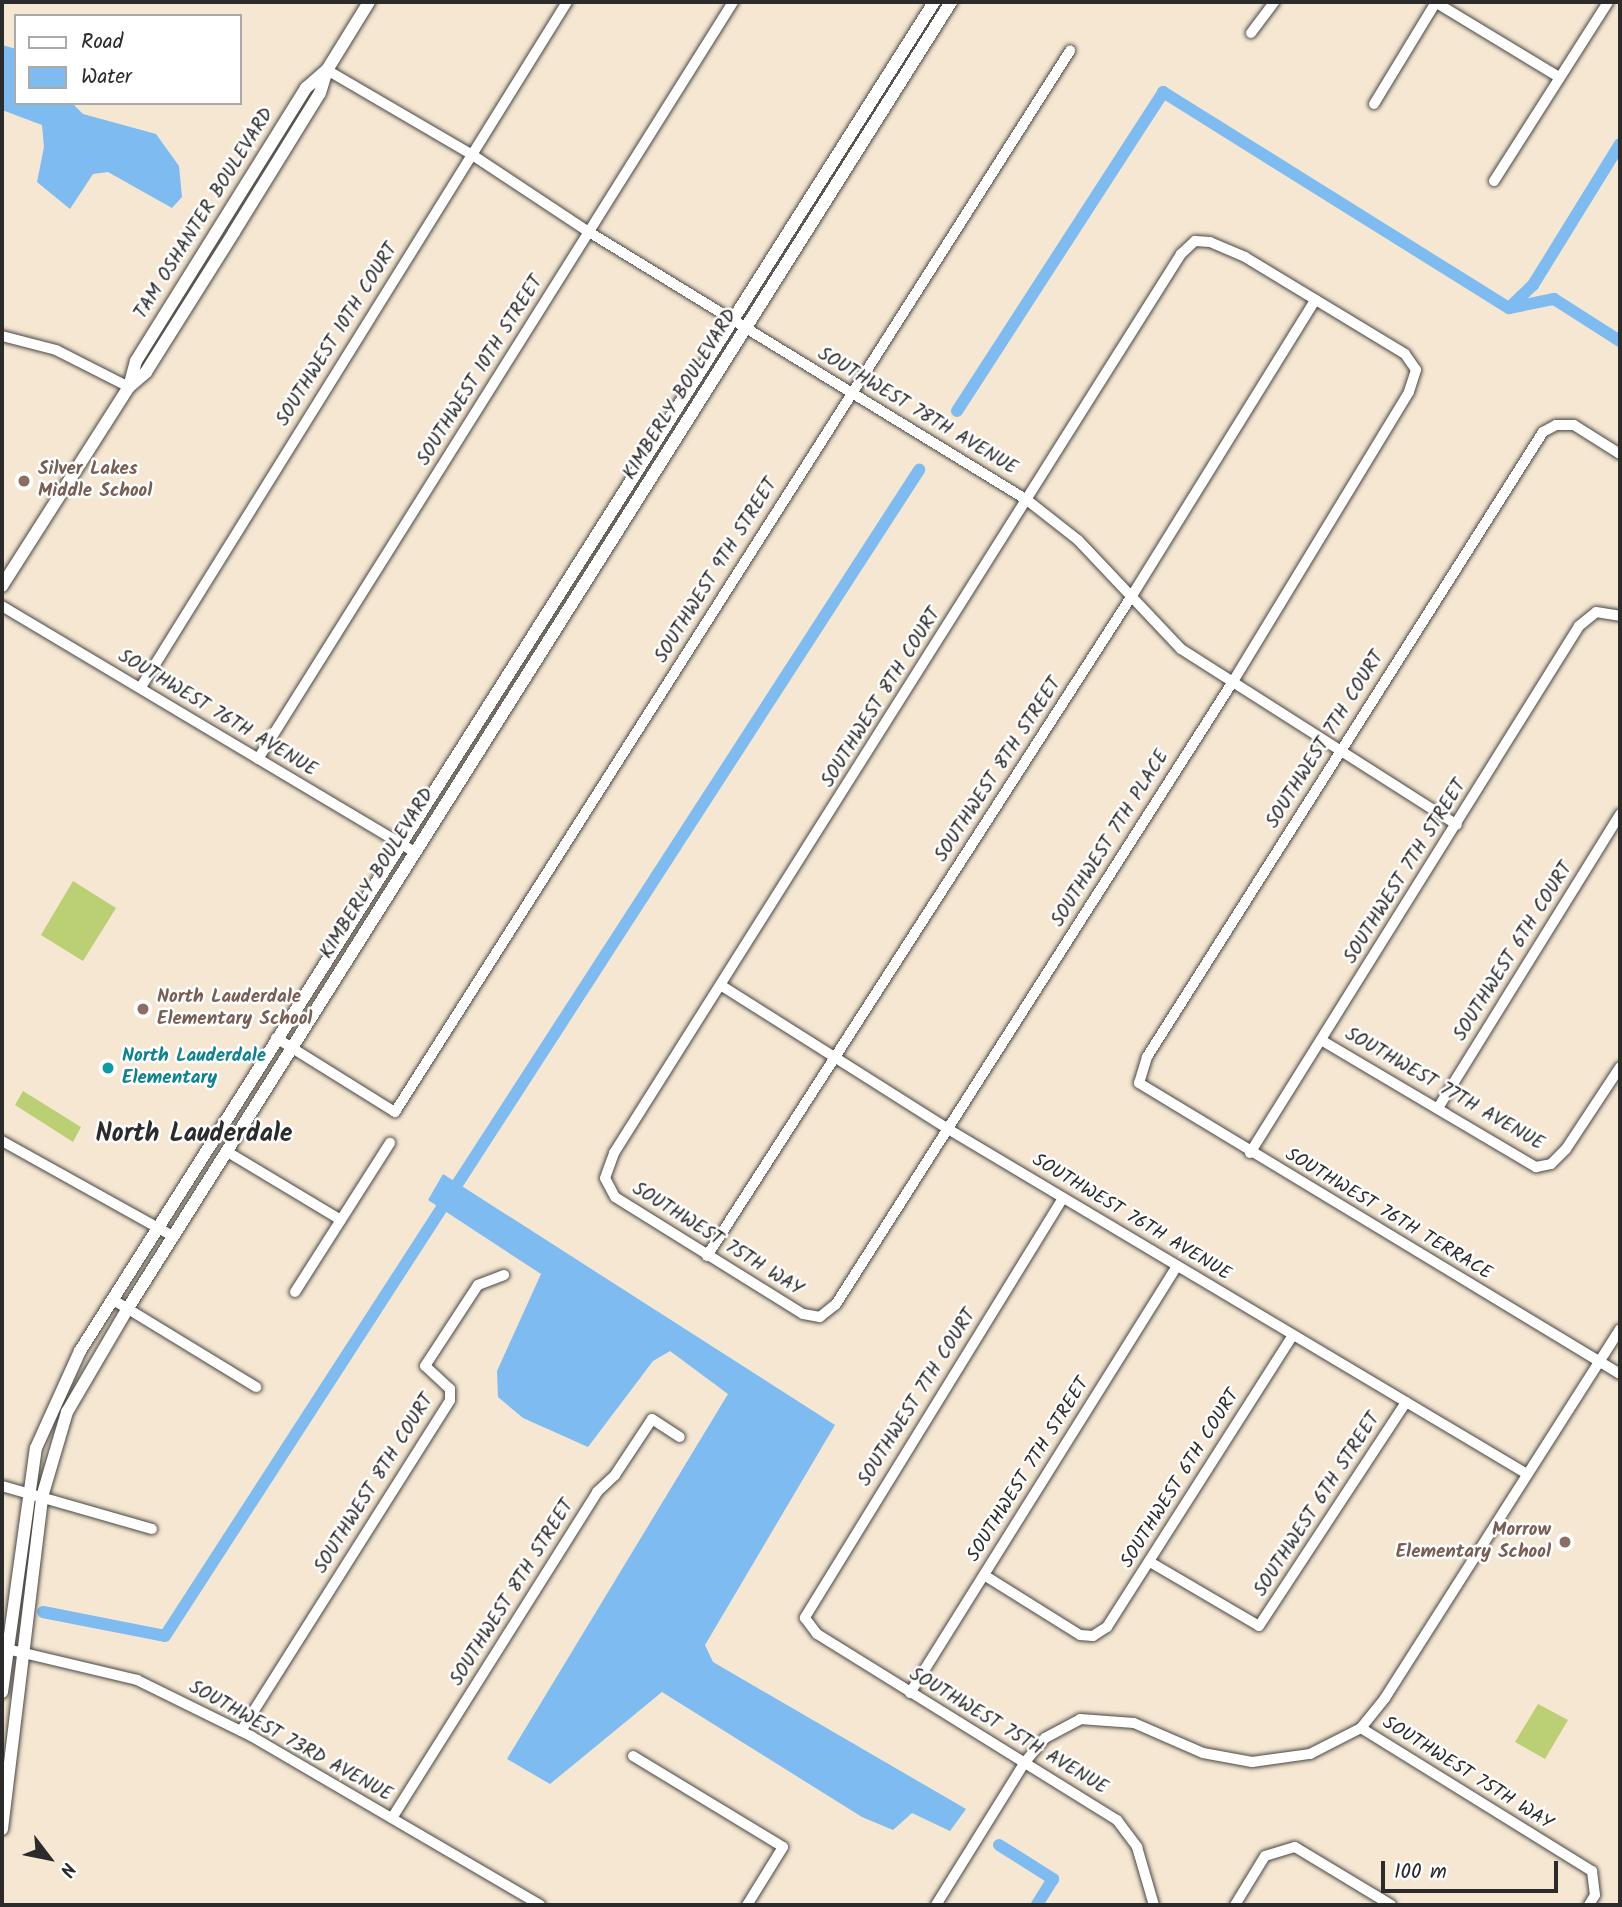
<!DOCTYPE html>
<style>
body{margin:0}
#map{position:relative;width:1622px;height:1907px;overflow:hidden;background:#f5e7d1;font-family:Kalam,sans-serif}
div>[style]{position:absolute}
.green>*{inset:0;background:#bbd074}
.water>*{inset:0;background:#7dbbf1}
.canal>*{height:12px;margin:-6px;padding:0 6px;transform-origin:6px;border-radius:6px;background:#7dbbf1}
.roads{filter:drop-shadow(0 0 2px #494744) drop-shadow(0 0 2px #494744)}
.minor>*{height:10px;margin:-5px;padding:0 5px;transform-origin:5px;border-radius:5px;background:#fff}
.tertiary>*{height:12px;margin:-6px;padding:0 6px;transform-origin:6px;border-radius:6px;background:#fff}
.dots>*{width:19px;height:19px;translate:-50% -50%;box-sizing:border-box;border:4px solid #fff;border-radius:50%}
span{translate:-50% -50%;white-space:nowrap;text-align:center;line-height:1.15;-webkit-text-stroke:5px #fff;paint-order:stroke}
.street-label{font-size:19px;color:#2b2b2b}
.education-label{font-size:19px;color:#785e54;font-weight:700}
.left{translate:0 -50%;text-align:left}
.right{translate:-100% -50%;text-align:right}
.culture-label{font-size:19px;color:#0d838f;font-weight:700}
.district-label{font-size:26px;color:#2b2b2b;font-weight:700}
.frame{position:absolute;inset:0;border:4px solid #2b2b2b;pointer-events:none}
.legend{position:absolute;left:14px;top:14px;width:228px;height:91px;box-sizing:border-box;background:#fff;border:2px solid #aaa;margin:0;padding:9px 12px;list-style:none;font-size:21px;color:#2b2b2b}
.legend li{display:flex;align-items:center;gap:14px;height:35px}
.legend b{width:35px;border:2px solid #aaa}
.north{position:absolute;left:14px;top:1823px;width:70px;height:70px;-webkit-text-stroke:5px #fff;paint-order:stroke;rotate:122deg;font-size:19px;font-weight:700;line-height:28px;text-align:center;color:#2b2b2b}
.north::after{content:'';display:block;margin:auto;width:24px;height:32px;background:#2b2b2b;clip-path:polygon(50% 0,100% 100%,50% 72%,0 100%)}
.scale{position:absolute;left:1381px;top:1861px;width:177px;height:32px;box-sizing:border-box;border:4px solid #2b2b2b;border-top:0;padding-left:9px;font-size:21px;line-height:24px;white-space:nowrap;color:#2b2b2b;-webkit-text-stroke:5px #fff;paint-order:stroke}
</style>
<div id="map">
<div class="green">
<div style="clip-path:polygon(73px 881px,116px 908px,83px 961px,41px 935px)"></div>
<div style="clip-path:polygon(23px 1091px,81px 1127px,73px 1142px,15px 1105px)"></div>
<div style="clip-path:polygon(1538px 1704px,1568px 1720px,1545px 1759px,1515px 1742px)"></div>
</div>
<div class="water">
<div style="clip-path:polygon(2px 45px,16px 49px,16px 103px,72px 103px,83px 114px,156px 134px,179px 166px,182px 197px,172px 208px,108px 172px,93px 174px,70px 209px,37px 182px,44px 147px,42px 125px,2px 110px)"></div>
<div style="clip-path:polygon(443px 1174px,835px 1425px,705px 1645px,713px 1662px,966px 1809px,950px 1831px,912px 1813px,893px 1830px,862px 1817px,662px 1692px,550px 1784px,507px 1759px,728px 1394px,670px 1351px,653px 1361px,588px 1447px,523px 1418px,498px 1397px,497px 1371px,541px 1274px,428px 1200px)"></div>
</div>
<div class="canal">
<div style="left:1509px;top:308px;width:33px;rotate:-44deg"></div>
<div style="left:1533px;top:285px;width:166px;rotate:-58.3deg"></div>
<div style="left:957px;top:411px;width:380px;rotate:-57.1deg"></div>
<div style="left:1163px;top:92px;width:408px;rotate:32deg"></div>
<div style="left:1509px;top:308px;width:46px;rotate:-11.3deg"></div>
<div style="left:1554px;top:299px;width:78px;rotate:32.5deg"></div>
<div style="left:43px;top:1612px;width:124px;rotate:11.1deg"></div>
<div style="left:165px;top:1636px;width:1389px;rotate:-57.11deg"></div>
<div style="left:999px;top:1845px;width:64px;rotate:32.2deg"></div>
<div style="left:1053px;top:1879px;width:31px;rotate:122deg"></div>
</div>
<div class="roads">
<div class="minor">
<div style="left:1435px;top:2px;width:145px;rotate:31.2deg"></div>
<div style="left:1251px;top:33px;width:39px;rotate:-53deg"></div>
<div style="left:327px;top:70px;width:167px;rotate:30.3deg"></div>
<div style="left:471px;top:154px;width:141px;rotate:33.5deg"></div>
<div style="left:589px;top:232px;width:513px;rotate:31.46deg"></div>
<div style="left:1027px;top:500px;width:65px;rotate:38.1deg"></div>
<div style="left:1078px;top:540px;width:150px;rotate:46.6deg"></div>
<div style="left:1181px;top:649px;width:327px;rotate:32.5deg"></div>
<div style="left:1374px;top:104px;width:119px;rotate:-58.7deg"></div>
<div style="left:1494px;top:181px;width:212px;rotate:-57.5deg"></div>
<div style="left:1195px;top:241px;width:15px;rotate:4deg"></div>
<div style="left:1210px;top:242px;width:38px;rotate:23deg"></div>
<div style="left:1245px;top:257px;width:187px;rotate:31.2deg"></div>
<div style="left:1405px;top:354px;width:19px;rotate:55deg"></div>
<div style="left:1416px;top:370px;width:23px;rotate:108deg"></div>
<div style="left:1409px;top:392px;width:341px;rotate:121.3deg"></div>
<div style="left:1232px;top:683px;width:737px;rotate:122.52deg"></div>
<div style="left:836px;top:1304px;width:21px;rotate:141deg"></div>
<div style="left:820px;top:1317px;width:17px;rotate:-170deg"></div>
<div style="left:803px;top:1314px;width:221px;rotate:-148.1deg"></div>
<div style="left:615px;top:1197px;width:21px;rotate:-118deg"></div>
<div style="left:605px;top:1178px;width:27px;rotate:-70deg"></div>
<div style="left:614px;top:1153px;width:1063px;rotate:-57.76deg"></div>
<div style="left:1181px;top:254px;width:19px;rotate:-43deg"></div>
<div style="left:2px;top:336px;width:56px;rotate:14.5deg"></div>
<div style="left:56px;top:350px;width:82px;rotate:26.9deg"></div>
<div style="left:1620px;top:454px;width:54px;rotate:-147.8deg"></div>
<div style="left:1574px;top:425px;width:18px;rotate:180deg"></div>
<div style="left:1556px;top:425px;width:15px;rotate:152deg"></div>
<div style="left:1543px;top:432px;width:740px;rotate:122.36deg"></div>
<div style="left:1147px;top:1057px;width:27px;rotate:107deg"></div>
<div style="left:1139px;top:1083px;width:562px;rotate:31.17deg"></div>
<div style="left:2px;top:606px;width:480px;rotate:30.8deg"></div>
<div style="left:141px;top:687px;width:807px;rotate:-58.12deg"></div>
<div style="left:258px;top:759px;width:894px;rotate:-57.89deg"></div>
<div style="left:722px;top:986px;width:267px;rotate:32.3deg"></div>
<div style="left:948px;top:1129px;width:674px;rotate:30.79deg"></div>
<div style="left:276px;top:1038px;width:140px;rotate:31.9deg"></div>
<div style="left:395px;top:1112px;width:1258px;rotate:-57.54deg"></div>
<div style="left:1321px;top:1040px;width:250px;rotate:30.6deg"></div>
<div style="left:1536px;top:1167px;width:15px;rotate:-11deg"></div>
<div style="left:1551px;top:1164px;width:21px;rotate:-45deg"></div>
<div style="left:1566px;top:1149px;width:98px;rotate:-56.6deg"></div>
<div style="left:1438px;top:1108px;width:346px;rotate:-58.2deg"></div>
<div style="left:2px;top:1141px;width:196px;rotate:29.1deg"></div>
<div style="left:226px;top:1151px;width:134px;rotate:31deg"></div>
<div style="left:1250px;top:1153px;width:621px;rotate:-58.02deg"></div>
<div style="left:1579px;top:626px;width:22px;rotate:-39deg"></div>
<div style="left:1596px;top:612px;width:24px;rotate:9deg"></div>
<div style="left:1063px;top:1198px;width:493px;rotate:121.6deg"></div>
<div style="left:805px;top:1618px;width:20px;rotate:53deg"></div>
<div style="left:817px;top:1634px;width:353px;rotate:31.8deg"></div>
<div style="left:1117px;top:1820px;width:34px;rotate:53deg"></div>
<div style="left:1137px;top:1847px;width:60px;rotate:73.7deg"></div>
<div style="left:707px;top:1256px;width:787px;rotate:-57.24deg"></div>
<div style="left:1133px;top:594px;width:346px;rotate:-58.2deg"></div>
<div style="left:295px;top:1292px;width:177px;rotate:-57.5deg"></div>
<div style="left:112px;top:1299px;width:169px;rotate:31.4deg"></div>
<div style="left:2px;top:1486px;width:156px;rotate:16deg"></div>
<div style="left:1150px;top:1562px;width:126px;rotate:30.4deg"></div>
<div style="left:1259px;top:1626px;width:268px;rotate:-56.7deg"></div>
<div style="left:984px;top:1575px;width:113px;rotate:32deg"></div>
<div style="left:1080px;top:1635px;width:13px;rotate:4deg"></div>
<div style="left:1093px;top:1636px;width:17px;rotate:-33deg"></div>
<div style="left:1107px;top:1627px;width:346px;rotate:-57.5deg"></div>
<div style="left:7px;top:1649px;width:134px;rotate:13.4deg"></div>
<div style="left:137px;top:1680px;width:127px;rotate:26.2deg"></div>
<div style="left:251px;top:1736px;width:335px;rotate:30.3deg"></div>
<div style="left:910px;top:1693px;width:504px;rotate:-57.98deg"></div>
<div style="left:1361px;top:1728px;width:272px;rotate:31.8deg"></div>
<div style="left:1592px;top:1871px;width:24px;rotate:83deg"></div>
<div style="left:1595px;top:1895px;width:12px;rotate:121deg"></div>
<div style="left:241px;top:1731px;width:391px;rotate:-57.7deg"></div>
<div style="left:450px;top:1400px;width:11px;rotate:-90deg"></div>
<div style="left:450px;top:1389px;width:34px;rotate:-137deg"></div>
<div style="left:425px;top:1366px;width:97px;rotate:-56.8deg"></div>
<div style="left:478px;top:1285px;width:28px;rotate:-21deg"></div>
<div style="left:633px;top:1756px;width:175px;rotate:31.2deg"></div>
<div style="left:783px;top:1847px;width:68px;rotate:121.8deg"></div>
<div style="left:392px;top:1818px;width:385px;rotate:-57.8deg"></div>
<div style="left:597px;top:1492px;width:25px;rotate:-43deg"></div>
<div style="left:615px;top:1475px;width:67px;rotate:-56.5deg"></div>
<div style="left:652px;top:1419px;width:33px;rotate:33deg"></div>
<div style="left:936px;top:1905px;width:168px;rotate:-58.1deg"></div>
<div style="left:1025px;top:1762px;width:31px;rotate:-50deg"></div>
<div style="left:1045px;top:1738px;width:40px;rotate:-28deg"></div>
<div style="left:1080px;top:1719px;width:54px;rotate:4.2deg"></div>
<div style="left:1134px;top:1723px;width:75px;rotate:23.5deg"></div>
<div style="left:1203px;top:1753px;width:50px;rotate:10.4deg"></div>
<div style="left:1252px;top:1762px;width:59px;rotate:-7.9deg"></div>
<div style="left:1310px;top:1754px;width:57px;rotate:-27deg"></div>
<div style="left:1361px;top:1728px;width:38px;rotate:-51deg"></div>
<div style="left:1385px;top:1698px;width:437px;rotate:-57.5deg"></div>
<div style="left:1235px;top:1905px;width:57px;rotate:-58.5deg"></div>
<div style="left:1265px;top:1856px;width:31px;rotate:-17deg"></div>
<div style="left:1295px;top:1847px;width:112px;rotate:31.1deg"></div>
</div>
<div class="tertiary">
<div style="left:129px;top:387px;width:23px;rotate:-41deg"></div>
<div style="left:146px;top:372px;width:165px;rotate:-57.8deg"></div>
<div style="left:234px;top:232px;width:163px;rotate:-58.3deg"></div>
<div style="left:320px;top:93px;width:24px;rotate:-73deg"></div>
<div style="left:327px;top:70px;width:80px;rotate:-58.3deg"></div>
<div style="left:2px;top:586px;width:236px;rotate:-57.5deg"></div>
<div style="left:129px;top:387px;width:27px;rotate:-75deg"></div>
<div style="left:136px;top:361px;width:322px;rotate:-58.1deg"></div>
<div style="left:306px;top:88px;width:28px;rotate:-41deg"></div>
<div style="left:2px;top:1692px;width:246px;rotate:-82.1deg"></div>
<div style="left:36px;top:1448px;width:107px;rotate:-65.6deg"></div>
<div style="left:80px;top:1351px;width:1597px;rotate:-57.66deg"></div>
<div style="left:2px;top:1829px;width:334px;rotate:-83.1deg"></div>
<div style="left:42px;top:1497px;width:89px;rotate:-73.6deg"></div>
<div style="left:67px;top:1412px;width:121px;rotate:-59.6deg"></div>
<div style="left:128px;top:1308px;width:1544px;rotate:-57.78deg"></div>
</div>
</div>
<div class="dots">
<div style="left:24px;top:481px;background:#8d6e63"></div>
<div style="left:143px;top:1009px;background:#8d6e63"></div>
<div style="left:108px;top:1068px;background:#0f9aa8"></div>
<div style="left:1565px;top:1542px;background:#8d6e63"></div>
</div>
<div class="street-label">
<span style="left:205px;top:214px;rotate:-58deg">TAM OSHANTER BOULEVARD</span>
<span style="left:338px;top:335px;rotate:-58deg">SOUTHWEST 10TH COURT</span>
<span style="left:481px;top:371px;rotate:-58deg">SOUTHWEST 10TH STREET</span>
<span style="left:681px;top:395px;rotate:-58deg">KIMBERLY BOULEVARD</span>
<span style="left:917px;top:412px;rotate:31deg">SOUTHWEST 78TH AVENUE</span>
<span style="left:717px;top:571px;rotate:-58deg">SOUTHWEST 9TH STREET</span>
<span style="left:882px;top:698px;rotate:-58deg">SOUTHWEST 8TH COURT</span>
<span style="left:217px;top:714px;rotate:31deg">SOUTHWEST 76TH AVENUE</span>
<span style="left:1326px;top:740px;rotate:-58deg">SOUTHWEST 7TH COURT</span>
<span style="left:999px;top:770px;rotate:-57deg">SOUTHWEST 8TH STREET</span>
<span style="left:1111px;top:839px;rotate:-58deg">SOUTHWEST 7TH PLACE</span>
<span style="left:1406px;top:872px;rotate:-58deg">SOUTHWEST 7TH STREET</span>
<span style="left:378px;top:874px;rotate:-58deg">KIMBERLY BOULEVARD</span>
<span style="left:1514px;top:952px;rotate:-58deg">SOUTHWEST 6TH COURT</span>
<span style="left:1444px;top:1090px;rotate:30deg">SOUTHWEST 77TH AVENUE</span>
<span style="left:1388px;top:1215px;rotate:31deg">SOUTHWEST 76TH TERRACE</span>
<span style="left:1131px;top:1218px;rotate:31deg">SOUTHWEST 76TH AVENUE</span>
<span style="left:717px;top:1240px;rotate:32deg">SOUTHWEST 75TH WAY</span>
<span style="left:918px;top:1398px;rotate:-58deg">SOUTHWEST 7TH COURT</span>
<span style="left:1029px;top:1470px;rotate:-58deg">SOUTHWEST 7TH STREET</span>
<span style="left:1181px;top:1479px;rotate:-58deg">SOUTHWEST 6TH COURT</span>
<span style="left:375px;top:1484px;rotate:-58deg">SOUTHWEST 8TH COURT</span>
<span style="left:1318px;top:1505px;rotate:-57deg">SOUTHWEST 6TH STREET</span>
<span style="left:513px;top:1593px;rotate:-58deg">SOUTHWEST 8TH STREET</span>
<span style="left:1008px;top:1732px;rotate:31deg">SOUTHWEST 75TH AVENUE</span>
<span style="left:290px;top:1742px;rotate:29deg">SOUTHWEST 73RD AVENUE</span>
<span style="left:1467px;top:1774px;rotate:32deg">SOUTHWEST 75TH WAY</span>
</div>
<div class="education-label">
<span class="left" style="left:38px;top:481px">Silver Lakes<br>Middle School</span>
<span class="left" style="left:157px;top:1009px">North Lauderdale<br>Elementary School</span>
<span class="right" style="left:1551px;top:1542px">Morrow<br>Elementary School</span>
</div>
<div class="culture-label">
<span class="left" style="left:122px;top:1068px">North Lauderdale<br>Elementary</span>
</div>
<div class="district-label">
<span style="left:194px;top:1135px">North Lauderdale</span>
</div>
<div class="frame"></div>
<ul class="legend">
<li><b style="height:9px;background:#fff"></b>Road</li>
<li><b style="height:19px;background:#7dbbf1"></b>Water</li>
</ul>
<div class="north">N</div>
<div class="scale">100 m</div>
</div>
